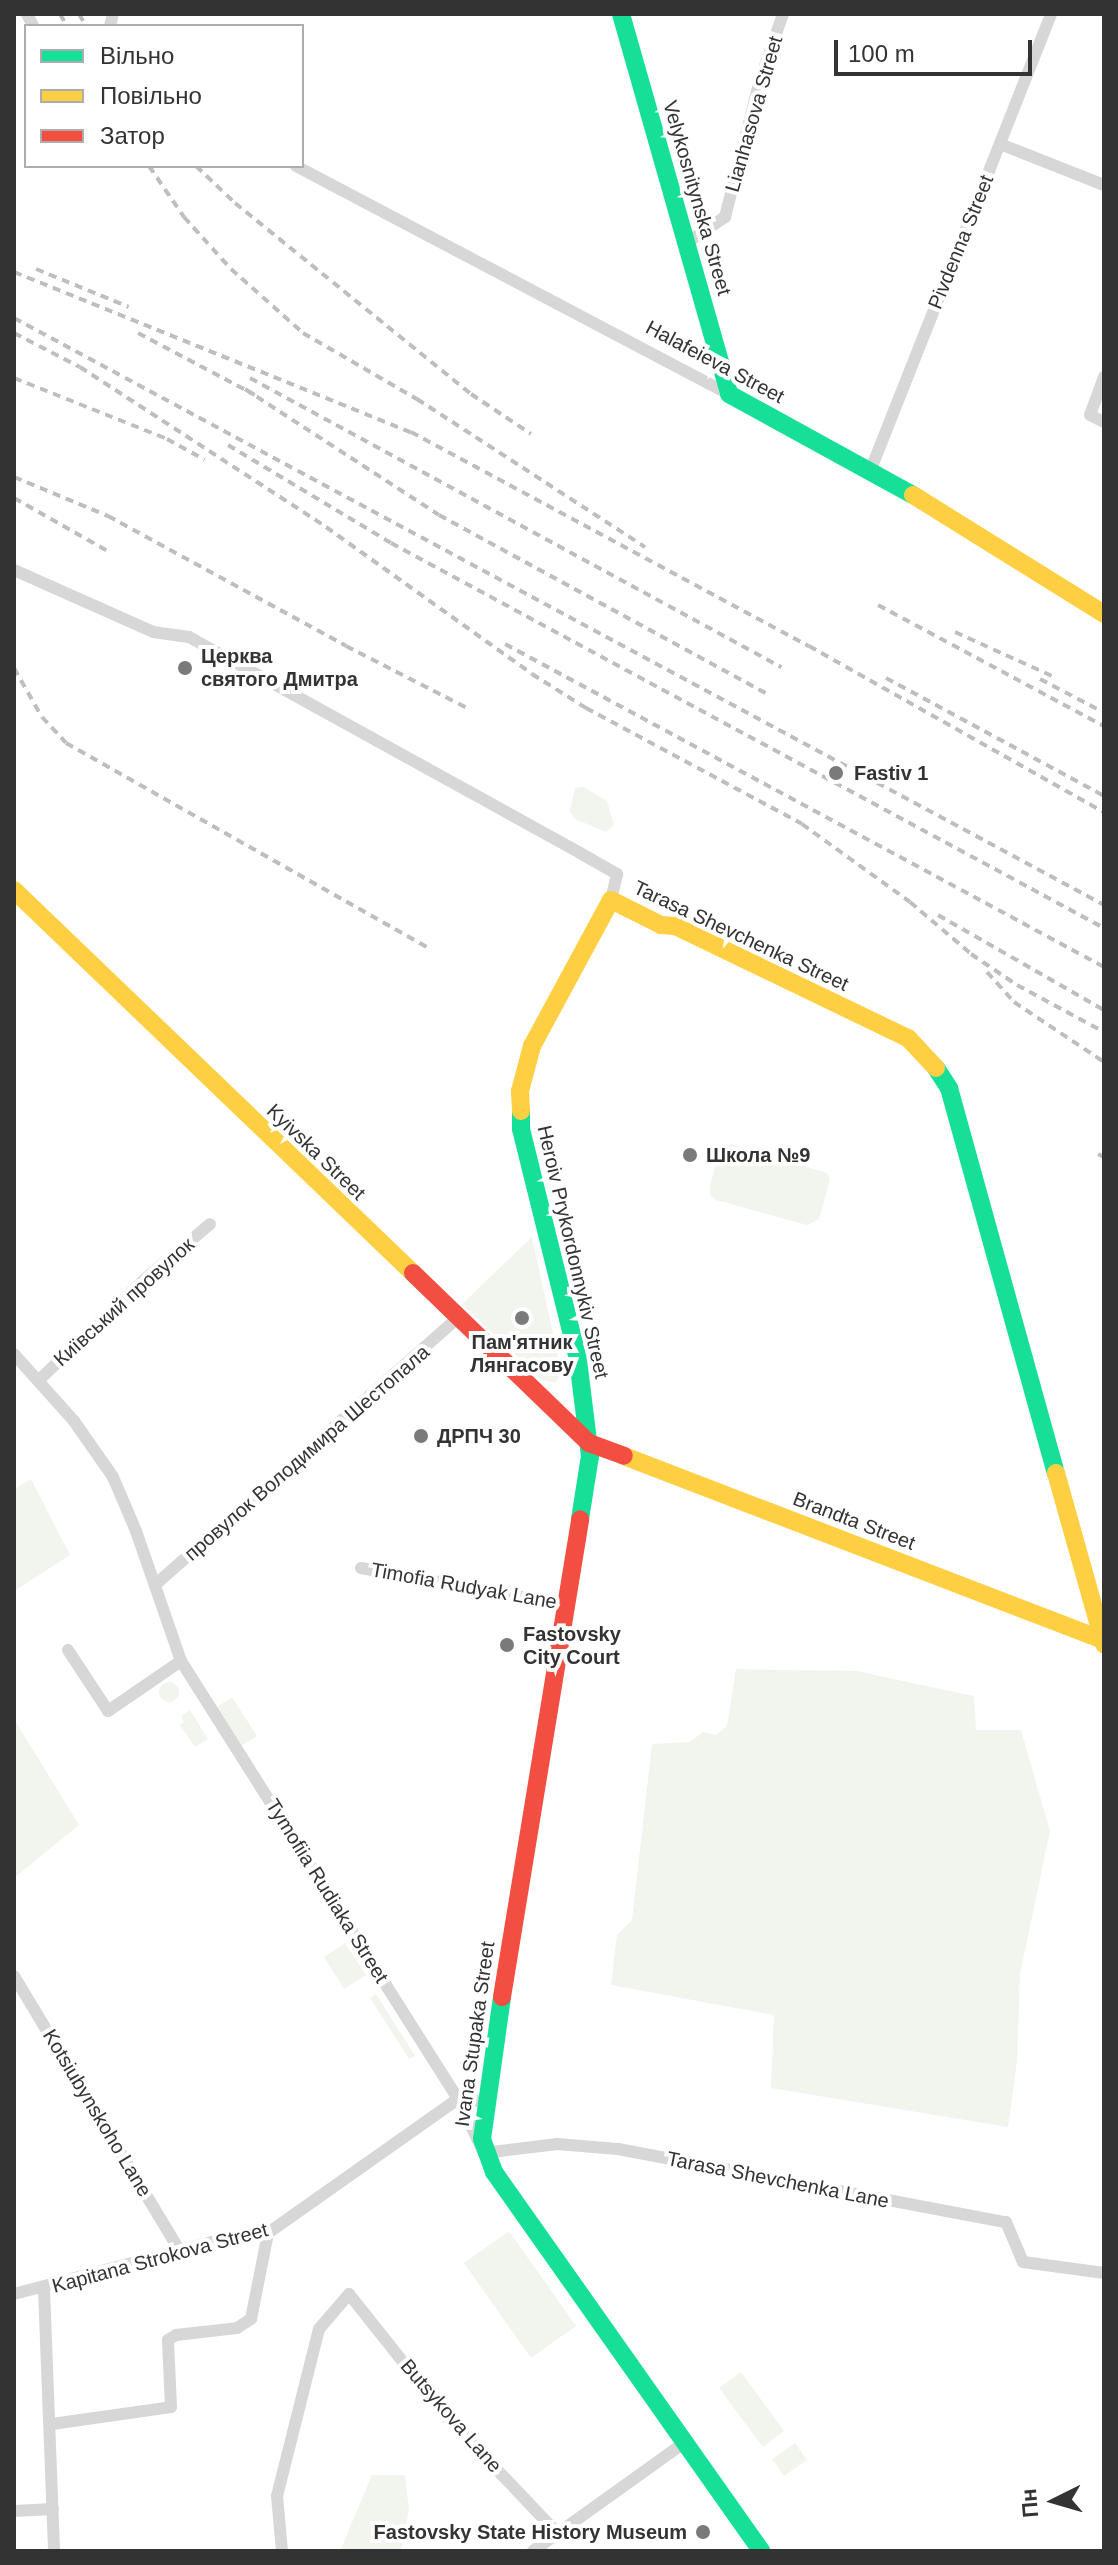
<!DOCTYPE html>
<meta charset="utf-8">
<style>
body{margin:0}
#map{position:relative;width:1118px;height:2565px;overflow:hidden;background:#fff;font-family:Helvetica,sans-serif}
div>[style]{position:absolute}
.green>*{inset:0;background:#f1f5ed}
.round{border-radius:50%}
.street>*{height:12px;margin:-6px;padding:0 6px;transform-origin:6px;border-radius:6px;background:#d7d7d7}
.fast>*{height:18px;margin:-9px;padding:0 9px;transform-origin:9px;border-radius:9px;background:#16e098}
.slow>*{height:18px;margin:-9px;padding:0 9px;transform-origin:9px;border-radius:9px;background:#ffcf43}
.jam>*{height:18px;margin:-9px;padding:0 9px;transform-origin:9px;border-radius:9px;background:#f24e42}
.rail>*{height:4px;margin-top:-2px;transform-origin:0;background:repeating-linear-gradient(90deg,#bebebe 0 8px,transparent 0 14px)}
.dots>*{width:22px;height:22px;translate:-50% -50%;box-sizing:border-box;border:4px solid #fff;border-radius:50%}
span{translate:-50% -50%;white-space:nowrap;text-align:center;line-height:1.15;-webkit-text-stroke:8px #fff;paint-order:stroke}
.street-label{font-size:20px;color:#333}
.poi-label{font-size:20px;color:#333;font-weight:700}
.left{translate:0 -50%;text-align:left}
.right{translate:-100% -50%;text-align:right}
.frame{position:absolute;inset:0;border:16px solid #333;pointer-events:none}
.legend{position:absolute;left:24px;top:24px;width:280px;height:144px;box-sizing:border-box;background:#fff;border:2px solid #adadad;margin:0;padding:10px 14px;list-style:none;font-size:24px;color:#333}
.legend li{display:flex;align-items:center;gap:16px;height:40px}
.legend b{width:40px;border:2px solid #adadad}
.north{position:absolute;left:1014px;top:2461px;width:80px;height:80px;-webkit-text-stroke:6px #fff;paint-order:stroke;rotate:265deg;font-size:22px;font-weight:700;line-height:32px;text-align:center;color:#333}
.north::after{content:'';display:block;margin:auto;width:28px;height:36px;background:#333;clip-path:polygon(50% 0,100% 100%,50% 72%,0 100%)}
.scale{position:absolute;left:834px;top:40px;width:198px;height:36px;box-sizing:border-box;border:4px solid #333;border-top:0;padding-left:10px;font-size:24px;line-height:28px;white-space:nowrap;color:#333;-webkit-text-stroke:6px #fff;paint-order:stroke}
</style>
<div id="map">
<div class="green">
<div style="clip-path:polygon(584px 787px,607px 801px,614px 825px,606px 832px,575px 819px,570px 811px,575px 788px)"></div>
<div style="clip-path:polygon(730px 1144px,827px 1173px,830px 1179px,819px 1219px,807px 1225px,716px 1200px,710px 1195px,710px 1186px,719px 1151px)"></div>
<div style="clip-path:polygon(532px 1237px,561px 1371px,556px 1383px,542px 1380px,462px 1304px)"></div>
<div style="clip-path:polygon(31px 1479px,70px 1555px,14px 1591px,14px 1489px)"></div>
<div style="clip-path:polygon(736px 1669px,858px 1671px,907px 1682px,974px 1696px,976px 1730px,1021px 1730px,1050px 1831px,1020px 1974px,1017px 2061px,1008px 2127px,771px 2088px,774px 2015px,611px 1985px,617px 1935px,632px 1920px,652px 1744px,690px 1742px,703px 1732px,716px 1735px,727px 1726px)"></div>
<div class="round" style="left:159px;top:1682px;width:20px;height:20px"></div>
<div style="clip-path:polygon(232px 1697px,257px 1736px,241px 1746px,216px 1708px)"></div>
<div style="clip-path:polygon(190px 1710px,208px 1739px,195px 1747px,180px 1725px,184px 1722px,181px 1716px)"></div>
<div style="clip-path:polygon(14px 1719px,79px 1825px,14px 1878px)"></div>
<div style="clip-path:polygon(345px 1943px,366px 1975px,344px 1989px,324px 1957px)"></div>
<div style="clip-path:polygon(376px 1994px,415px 2056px,409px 2059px,370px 1998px)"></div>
<div style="clip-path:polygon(509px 2231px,576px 2326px,531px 2358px,464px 2263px)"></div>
<div style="clip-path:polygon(741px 2372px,784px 2431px,763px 2447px,719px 2388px)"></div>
<div style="clip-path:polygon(795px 2443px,807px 2460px,784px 2476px,772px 2459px)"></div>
<div style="clip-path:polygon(372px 2475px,405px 2475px,409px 2510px,401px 2551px,340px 2551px)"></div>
</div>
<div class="street">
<div style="left:27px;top:14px;width:13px;rotate:63deg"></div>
<div style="left:110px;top:26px;width:12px;rotate:-76deg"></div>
<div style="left:1000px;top:144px;width:112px;rotate:21.5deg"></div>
<div style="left:296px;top:166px;width:489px;rotate:27.8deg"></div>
<div style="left:688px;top:242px;width:45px;rotate:-34deg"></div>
<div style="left:725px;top:217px;width:141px;rotate:-75.7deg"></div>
<div style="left:760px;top:80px;width:70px;rotate:-70.8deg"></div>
<div style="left:1104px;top:377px;width:40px;rotate:110.2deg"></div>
<div style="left:1090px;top:415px;width:16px;rotate:27deg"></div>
<div style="left:871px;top:469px;width:489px;rotate:-68.4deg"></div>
<div style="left:14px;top:570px;width:152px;rotate:24deg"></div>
<div style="left:153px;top:632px;width:36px;rotate:8deg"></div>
<div style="left:189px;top:637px;width:447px;rotate:28.9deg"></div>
<div style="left:580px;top:853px;width:43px;rotate:29.6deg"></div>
<div style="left:617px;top:874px;width:27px;rotate:103deg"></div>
<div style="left:14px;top:1354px;width:90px;rotate:48.2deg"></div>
<div style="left:74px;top:1421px;width:68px;rotate:55.1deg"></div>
<div style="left:113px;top:1477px;width:59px;rotate:66.9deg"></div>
<div style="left:136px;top:1531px;width:138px;rotate:70.9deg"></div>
<div style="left:181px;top:1661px;width:518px;rotate:57.69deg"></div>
<div style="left:458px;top:2099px;width:27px;rotate:6deg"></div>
<div style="left:39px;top:1380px;width:146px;rotate:-43.6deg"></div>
<div style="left:145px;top:1279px;width:85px;rotate:-40.2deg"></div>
<div style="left:361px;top:1568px;width:208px;rotate:10.2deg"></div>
<div style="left:156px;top:1584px;width:401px;rotate:-41.4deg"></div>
<div style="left:68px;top:1650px;width:73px;rotate:56.7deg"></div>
<div style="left:108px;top:1711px;width:88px;rotate:-34.4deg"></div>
<div style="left:14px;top:1976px;width:321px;rotate:58.9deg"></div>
<div style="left:44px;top:2289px;width:262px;rotate:87.8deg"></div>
<div style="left:14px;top:2294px;width:220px;rotate:-14.7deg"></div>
<div style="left:227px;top:2238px;width:41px;rotate:-7deg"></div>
<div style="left:268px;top:2233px;width:232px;rotate:-35.2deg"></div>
<div style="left:458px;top:2099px;width:60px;rotate:64.3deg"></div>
<div style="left:484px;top:2153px;width:74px;rotate:-7deg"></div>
<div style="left:557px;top:2144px;width:61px;rotate:4.7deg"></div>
<div style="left:618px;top:2149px;width:395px;rotate:10.7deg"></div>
<div style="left:1006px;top:2222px;width:43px;rotate:67deg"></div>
<div style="left:1023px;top:2262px;width:82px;rotate:7.7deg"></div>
<div style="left:52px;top:2424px;width:120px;rotate:-8.1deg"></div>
<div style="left:171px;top:2407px;width:67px;rotate:-92.6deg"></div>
<div style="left:168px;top:2340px;width:9px;rotate:-32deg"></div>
<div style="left:176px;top:2335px;width:61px;rotate:-6.5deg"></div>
<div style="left:237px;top:2328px;width:17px;rotate:-33deg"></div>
<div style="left:251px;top:2319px;width:88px;rotate:-78.8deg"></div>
<div style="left:14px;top:2511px;width:39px;rotate:-3deg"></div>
<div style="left:282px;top:2551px;width:55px;rotate:-95.2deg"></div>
<div style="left:277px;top:2496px;width:172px;rotate:-75.9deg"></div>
<div style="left:319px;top:2329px;width:46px;rotate:-49.4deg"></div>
<div style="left:349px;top:2294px;width:157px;rotate:51.5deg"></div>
<div style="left:447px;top:2417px;width:163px;rotate:46.5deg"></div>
<div style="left:533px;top:2551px;width:187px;rotate:-35.6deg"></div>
</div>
<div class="fast">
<div style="left:621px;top:14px;width:395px;rotate:74.1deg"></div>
<div style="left:729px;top:394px;width:210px;rotate:28.8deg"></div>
<div style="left:936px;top:1068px;width:24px;rotate:57deg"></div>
<div style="left:949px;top:1088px;width:400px;rotate:74.5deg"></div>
<div style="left:521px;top:1111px;width:18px;rotate:90deg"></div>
<div style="left:521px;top:1129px;width:238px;rotate:76.1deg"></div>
<div style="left:578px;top:1360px;width:97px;rotate:82.9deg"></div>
<div style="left:590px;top:1456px;width:64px;rotate:99deg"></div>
<div style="left:502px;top:1997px;width:143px;rotate:98deg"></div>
<div style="left:482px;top:2139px;width:35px;rotate:70deg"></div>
<div style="left:494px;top:2172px;width:464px;rotate:54.8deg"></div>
</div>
<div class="slow">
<div style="left:913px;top:495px;width:225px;rotate:31.9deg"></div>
<div style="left:14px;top:890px;width:553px;rotate:43.83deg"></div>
<div style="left:521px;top:1111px;width:20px;rotate:-93deg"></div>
<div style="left:520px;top:1091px;width:47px;rotate:-75.1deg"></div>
<div style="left:532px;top:1046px;width:166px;rotate:-61.6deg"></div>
<div style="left:611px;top:900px;width:56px;rotate:26.6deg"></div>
<div style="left:661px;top:925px;width:14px;rotate:4deg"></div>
<div style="left:675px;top:926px;width:259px;rotate:25.7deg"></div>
<div style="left:908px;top:1038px;width:41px;rotate:47deg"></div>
<div style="left:624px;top:1456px;width:513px;rotate:21.01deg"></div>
<div style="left:1056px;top:1473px;width:178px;rotate:74.3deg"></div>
</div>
<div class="jam">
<div style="left:413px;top:1273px;width:245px;rotate:44deg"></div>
<div style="left:589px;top:1443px;width:37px;rotate:20deg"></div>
<div style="left:502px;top:1997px;width:484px;rotate:-80.7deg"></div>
</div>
<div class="rail">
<div style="left:60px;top:14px;width:14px;rotate:60deg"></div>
<div style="left:79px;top:14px;width:14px;rotate:60deg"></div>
<div style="left:149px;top:166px;width:62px;rotate:55.5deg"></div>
<div style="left:184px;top:217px;width:70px;rotate:47.9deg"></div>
<div style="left:231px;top:269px;width:96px;rotate:41.6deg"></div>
<div style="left:303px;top:333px;width:132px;rotate:30.1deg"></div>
<div style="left:417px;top:399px;width:272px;rotate:33deg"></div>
<div style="left:196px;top:166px;width:54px;rotate:43.5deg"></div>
<div style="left:235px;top:203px;width:304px;rotate:39deg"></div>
<div style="left:471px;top:394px;width:72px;rotate:33.7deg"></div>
<div style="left:36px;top:269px;width:100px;rotate:22.2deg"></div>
<div style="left:14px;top:272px;width:428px;rotate:22deg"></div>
<div style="left:411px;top:432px;width:452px;rotate:28.3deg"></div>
<div style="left:809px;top:646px;width:338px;rotate:29.4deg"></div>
<div style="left:14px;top:318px;width:1238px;rotate:28.3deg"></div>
<div style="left:14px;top:333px;width:74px;rotate:27.3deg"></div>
<div style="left:80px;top:367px;width:293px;rotate:33deg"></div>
<div style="left:326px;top:527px;width:253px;rotate:35.5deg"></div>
<div style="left:532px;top:674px;width:64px;rotate:32.2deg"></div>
<div style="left:586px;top:708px;width:245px;rotate:28.2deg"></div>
<div style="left:802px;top:824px;width:133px;rotate:35.8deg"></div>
<div style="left:910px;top:902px;width:80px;rotate:40.4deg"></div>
<div style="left:971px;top:954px;width:55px;rotate:34deg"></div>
<div style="left:1017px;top:985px;width:99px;rotate:28.4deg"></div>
<div style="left:138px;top:333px;width:132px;rotate:27.9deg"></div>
<div style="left:14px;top:378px;width:165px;rotate:21.7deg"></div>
<div style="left:167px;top:439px;width:43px;rotate:28.9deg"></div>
<div style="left:250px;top:378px;width:605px;rotate:28.56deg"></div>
<div style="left:245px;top:389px;width:231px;rotate:33deg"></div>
<div style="left:439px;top:515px;width:372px;rotate:28.6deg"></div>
<div style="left:228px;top:445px;width:190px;rotate:31deg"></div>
<div style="left:391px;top:543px;width:810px;rotate:28.37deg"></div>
<div style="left:14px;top:477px;width:102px;rotate:22.5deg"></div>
<div style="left:108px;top:516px;width:271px;rotate:28.6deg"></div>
<div style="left:346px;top:646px;width:136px;rotate:27.1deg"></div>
<div style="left:14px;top:498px;width:106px;rotate:29.5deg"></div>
<div style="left:878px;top:605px;width:256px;rotate:28.2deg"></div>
<div style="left:955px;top:632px;width:109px;rotate:24.4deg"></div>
<div style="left:505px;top:644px;width:681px;rotate:28.33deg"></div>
<div style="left:14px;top:668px;width:56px;rotate:60.3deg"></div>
<div style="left:42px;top:717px;width:35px;rotate:47deg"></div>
<div style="left:66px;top:743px;width:415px;rotate:29.5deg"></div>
<div style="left:886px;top:678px;width:248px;rotate:28.4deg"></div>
<div style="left:1040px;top:679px;width:64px;rotate:27.8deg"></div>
<div style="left:938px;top:915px;width:191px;rotate:29.8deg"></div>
<div style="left:987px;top:972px;width:40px;rotate:48deg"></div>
<div style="left:1014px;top:1002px;width:108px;rotate:33.7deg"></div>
<div style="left:1098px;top:1154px;width:7px;rotate:27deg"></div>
</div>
<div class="dots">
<div style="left:185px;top:668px;background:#7a7a7a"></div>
<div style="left:836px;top:773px;background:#7a7a7a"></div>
<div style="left:690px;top:1155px;background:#7a7a7a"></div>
<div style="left:522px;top:1318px;background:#7a7a7a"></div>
<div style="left:421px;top:1436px;background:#7a7a7a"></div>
<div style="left:507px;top:1645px;background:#7a7a7a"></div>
<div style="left:703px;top:2532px;background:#7a7a7a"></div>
</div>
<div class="street-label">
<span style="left:754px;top:114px;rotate:-74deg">Lianhasova Street</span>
<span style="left:697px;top:198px;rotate:74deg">Velykosnitynska Street</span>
<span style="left:961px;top:242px;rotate:-68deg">Pivdenna Street</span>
<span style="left:715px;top:362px;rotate:28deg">Halafeieva Street</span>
<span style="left:741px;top:936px;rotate:25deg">Tarasa Shevchenka Street</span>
<span style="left:316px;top:1152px;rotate:44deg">Kyivska Street</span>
<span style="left:573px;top:1252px;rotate:77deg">Heroiv Prykordonnykiv Street</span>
<span style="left:124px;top:1302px;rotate:-42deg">Київський провулок</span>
<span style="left:307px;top:1453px;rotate:-41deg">провулок Володимира Шестопала</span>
<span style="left:854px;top:1521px;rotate:21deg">Brandta Street</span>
<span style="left:464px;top:1586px;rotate:10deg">Timofia Rudyak Lane</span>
<span style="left:327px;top:1891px;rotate:58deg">Tymofiia Rudiaka Street</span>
<span style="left:475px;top:2034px;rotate:-82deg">Ivana Stupaka Street</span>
<span style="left:97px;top:2113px;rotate:59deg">Kotsiubynskoho Lane</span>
<span style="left:778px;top:2180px;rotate:11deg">Tarasa Shevchenka Lane</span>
<span style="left:160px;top:2258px;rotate:-15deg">Kapitana Strokova Street</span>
<span style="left:451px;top:2416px;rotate:49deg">Butsykova Lane</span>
</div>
<div class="poi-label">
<span class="left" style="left:201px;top:668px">Церква<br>святого Дмитра</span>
<span class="left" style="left:854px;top:773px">Fastiv 1</span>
<span class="left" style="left:706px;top:1155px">Школа №9</span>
<span style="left:522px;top:1354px">Пам'ятник<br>Лянгасову</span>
<span class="left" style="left:437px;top:1436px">ДРПЧ 30</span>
<span class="left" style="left:523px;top:1646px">Fastovsky<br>City Court</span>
<span class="right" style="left:687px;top:2532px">Fastovsky State History Museum</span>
</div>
<div class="frame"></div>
<ul class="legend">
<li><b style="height:10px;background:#16e098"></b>Вільно</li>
<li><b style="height:10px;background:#ffcf43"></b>Повільно</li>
<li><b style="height:10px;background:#f24e42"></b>Затор</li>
</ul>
<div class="north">Пн</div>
<div class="scale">100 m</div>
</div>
